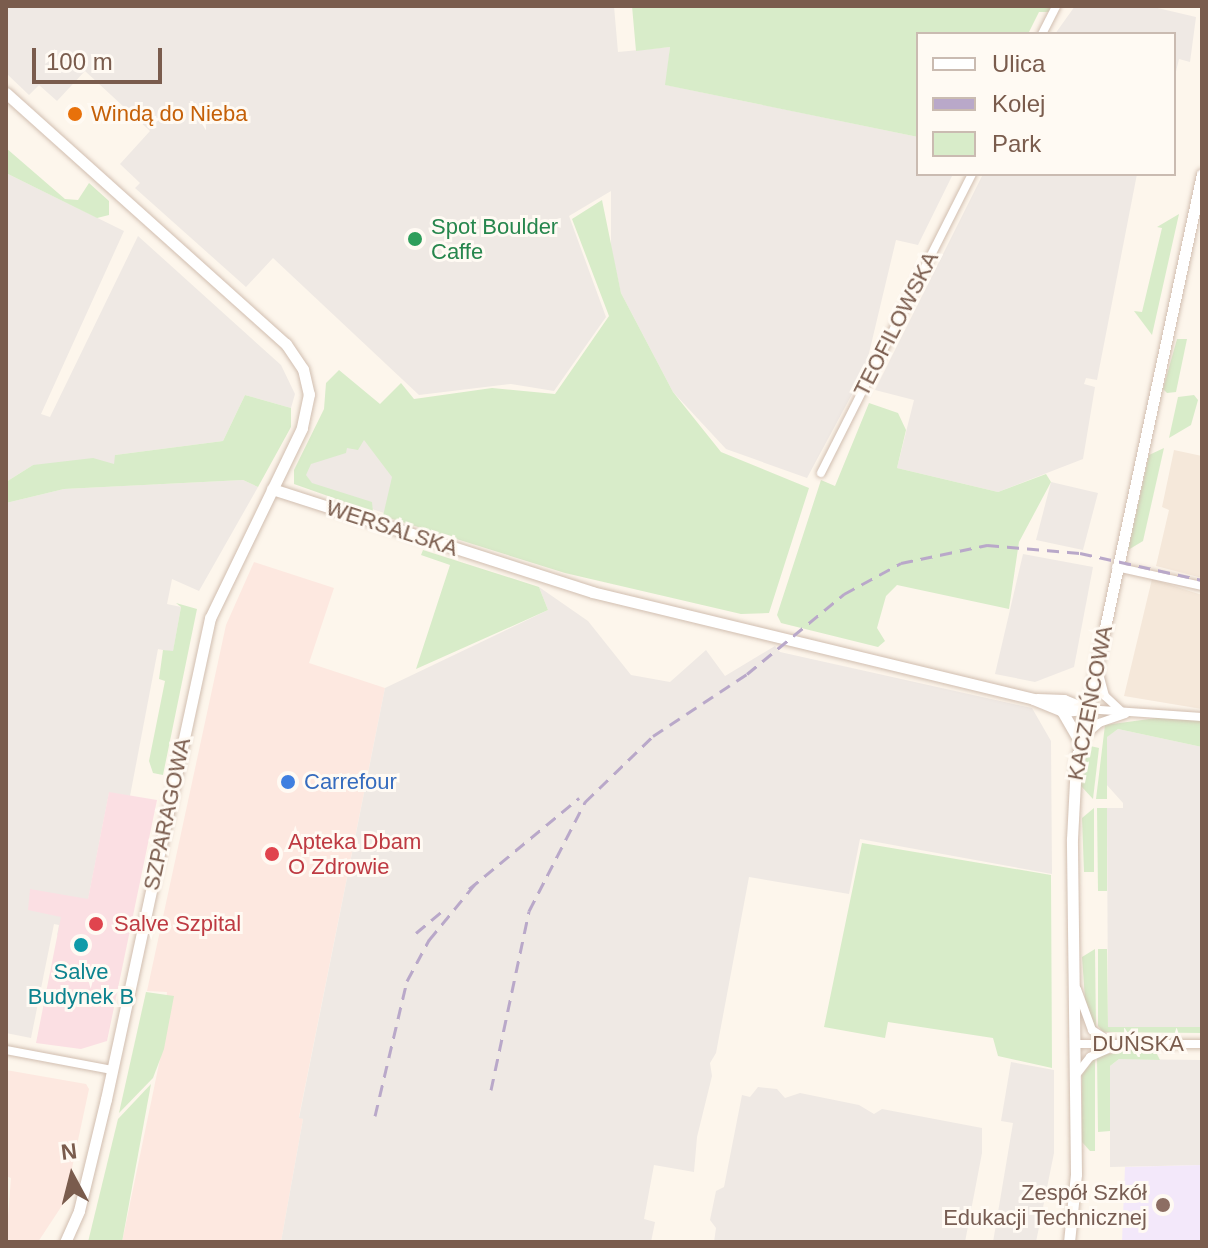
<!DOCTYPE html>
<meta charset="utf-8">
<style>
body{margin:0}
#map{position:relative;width:1208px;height:1248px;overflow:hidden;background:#fdf6ec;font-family:Arial,sans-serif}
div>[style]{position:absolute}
.residential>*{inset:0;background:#f5e8da}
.commercial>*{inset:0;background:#fde8e0}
.industrial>*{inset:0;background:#efe9e4}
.education>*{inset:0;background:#f3e8fa}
.medical>*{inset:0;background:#fbdfe3}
.green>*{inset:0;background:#d8ecc9}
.roads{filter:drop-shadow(0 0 2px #d1beb0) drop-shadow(0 0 2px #d1beb0)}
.street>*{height:8px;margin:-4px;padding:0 4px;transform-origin:4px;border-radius:4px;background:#fff}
.secondary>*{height:11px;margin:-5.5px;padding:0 5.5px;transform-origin:5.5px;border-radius:5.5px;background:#fff}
.rail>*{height:3px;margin-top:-1.5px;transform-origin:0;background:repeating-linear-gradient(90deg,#b9a8c9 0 12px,transparent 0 20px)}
.dots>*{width:22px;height:22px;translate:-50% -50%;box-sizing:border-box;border:4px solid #fffaf3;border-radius:50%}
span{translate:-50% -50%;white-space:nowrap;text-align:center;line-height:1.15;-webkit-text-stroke:6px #fffaf3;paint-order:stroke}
.food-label{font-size:22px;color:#c56008}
.left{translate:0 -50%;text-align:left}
.leisure-label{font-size:22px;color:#27864d}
.street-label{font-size:22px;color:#7a5c4d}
.shop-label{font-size:22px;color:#366cbe}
.health-label{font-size:22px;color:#be3a42}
.culture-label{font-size:22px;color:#0d838f}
.education-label{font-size:22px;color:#785e54}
.right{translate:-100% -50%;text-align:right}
.frame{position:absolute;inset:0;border:8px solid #7a5c4d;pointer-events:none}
.legend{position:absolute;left:916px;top:32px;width:260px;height:144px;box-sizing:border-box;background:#fffaf3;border:2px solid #cabbb1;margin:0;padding:10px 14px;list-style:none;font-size:24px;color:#7a5c4d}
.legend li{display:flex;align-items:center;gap:16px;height:40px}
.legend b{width:40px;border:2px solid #cabbb1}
.north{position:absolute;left:32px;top:1136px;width:80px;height:80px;-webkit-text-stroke:6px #fffaf3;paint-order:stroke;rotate:353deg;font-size:22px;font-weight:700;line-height:32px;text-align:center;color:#7a5c4d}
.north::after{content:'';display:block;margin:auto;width:28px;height:36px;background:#7a5c4d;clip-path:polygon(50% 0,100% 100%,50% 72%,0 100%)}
.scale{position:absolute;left:32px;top:48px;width:130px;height:36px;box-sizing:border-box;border:4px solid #7a5c4d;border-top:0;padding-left:10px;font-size:24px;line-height:28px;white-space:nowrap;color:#7a5c4d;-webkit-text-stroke:6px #fffaf3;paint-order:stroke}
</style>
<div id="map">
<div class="residential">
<div style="clip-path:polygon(1174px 450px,1202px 456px,1202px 578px,1156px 566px,1169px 510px,1162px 507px)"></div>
<div style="clip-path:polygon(1152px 579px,1202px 595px,1202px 709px,1124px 696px)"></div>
</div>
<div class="commercial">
<div style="clip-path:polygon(254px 562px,334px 588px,309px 663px,385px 688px,299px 1117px,303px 1119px,281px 1242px,122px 1242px,160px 1059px,167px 992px,147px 991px,226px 625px)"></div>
<div style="clip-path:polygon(6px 1070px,86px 1084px,89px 1089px,65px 1201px,38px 1242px,6px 1242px,11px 1178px,6px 1176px)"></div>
</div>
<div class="industrial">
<div style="clip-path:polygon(6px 6px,614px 6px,618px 52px,670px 47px,666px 85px,918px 137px,918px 174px,953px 174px,918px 245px,896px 240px,865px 370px,807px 478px,726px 449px,673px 392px,621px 293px,611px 248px,611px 191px,569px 216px,606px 317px,554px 391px,511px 384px,419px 395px,273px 258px,246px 287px,135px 188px,140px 183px,120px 164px,150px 131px,85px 71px,57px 101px,39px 85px,29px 95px,6px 73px)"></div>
<div style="clip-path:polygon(1075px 6px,1149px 6px,1196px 17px,1190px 62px,1179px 59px,1174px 80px,1174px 34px,1055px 34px)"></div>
<div style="clip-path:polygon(6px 173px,124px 231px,41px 414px,50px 417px,138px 236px,281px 365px,295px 394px,291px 408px,245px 395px,223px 441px,115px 455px,115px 464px,33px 465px,6px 482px)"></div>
<div style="clip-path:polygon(983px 174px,1137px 174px,1097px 380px,1086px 378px,1084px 384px,1095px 387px,1083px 459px,998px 492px,897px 468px,914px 400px,875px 390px)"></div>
<div style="clip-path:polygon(366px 437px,400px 480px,390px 515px,294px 483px,300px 468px)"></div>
<div style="clip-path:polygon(243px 480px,258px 487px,199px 591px,172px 579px,167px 604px,181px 607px,173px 652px,158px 649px,130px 796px,109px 793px,88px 900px,57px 936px,59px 925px,54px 924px,31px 1038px,6px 1033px,6px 503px,64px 489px)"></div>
<div style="clip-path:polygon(1051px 482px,1098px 493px,1083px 550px,1036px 540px)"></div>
<div style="clip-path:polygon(1023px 554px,1093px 567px,1074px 667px,1035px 682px,995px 674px)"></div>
<div style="clip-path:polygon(539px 587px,588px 621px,631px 675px,670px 682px,706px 650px,725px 676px,775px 646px,780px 652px,1032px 708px,1051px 741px,1052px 874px,860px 839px,849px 894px,749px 877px,716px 1053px,710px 1063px,712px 1076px,697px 1137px,694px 1172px,654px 1165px,644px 1219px,655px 1222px,651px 1242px,281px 1242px,303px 1119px,299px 1118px,385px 688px,548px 610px)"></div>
<div style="clip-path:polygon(1118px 729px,1202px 747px,1202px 1027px,1108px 1027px,1107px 808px,1123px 808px,1123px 803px,1106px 784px,1106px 737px)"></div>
<div style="clip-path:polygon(1119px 1059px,1202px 1060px,1202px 1165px,1110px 1167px,1110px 1066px)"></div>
<div style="clip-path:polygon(1011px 1062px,1054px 1070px,1054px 1153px,1036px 1242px,993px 1242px,1013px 1123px,1001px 1121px)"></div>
<div style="clip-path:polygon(758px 1087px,777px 1089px,785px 1098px,800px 1093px,859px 1105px,874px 1114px,882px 1109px,982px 1128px,982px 1153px,965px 1242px,714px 1242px,716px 1228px,710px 1220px,716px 1191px,724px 1187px,742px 1095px,750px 1097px)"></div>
</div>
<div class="education">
<div style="clip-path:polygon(1202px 1165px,1202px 1242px,1122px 1242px,1125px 1167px)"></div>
</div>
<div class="medical">
<div style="clip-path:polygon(109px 792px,157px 800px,107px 1041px,81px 1049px,36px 1043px,61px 917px,28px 910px,30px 889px,88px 899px)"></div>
</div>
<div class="green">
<div style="clip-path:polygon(632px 6px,1052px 6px,1049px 12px,1039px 12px,1028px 34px,918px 34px,918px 137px,665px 85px,670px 47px,636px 51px)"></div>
<div style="clip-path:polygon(6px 148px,65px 199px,78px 200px,89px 183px,109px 201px,109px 215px,97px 218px,6px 173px)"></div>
<div style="clip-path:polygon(602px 200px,621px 293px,673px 392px,721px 452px,809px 488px,769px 613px,741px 614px,565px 573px,383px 516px,392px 477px,364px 440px,358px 450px,347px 448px,346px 453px,311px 464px,306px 475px,312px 483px,372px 502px,373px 512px,294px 484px,294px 470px,324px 409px,326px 383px,339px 370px,380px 404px,401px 383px,414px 399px,492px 388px,555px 394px,609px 316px,572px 219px)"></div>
<div style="clip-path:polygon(1179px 214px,1152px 335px,1134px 311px,1142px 312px,1162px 228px,1157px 227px)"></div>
<div style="clip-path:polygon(1177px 339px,1187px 339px,1176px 392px,1167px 393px,1163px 389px)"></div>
<div style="clip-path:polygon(245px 395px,291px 408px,291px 427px,258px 487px,243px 480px,64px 489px,6px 503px,6px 482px,33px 465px,93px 458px,114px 464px,115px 455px,223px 441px)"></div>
<div style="clip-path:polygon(1194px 395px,1198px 400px,1191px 425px,1169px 438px,1178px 397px)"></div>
<div style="clip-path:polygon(869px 403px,898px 413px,906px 430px,897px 468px,998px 492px,1046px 474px,1051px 482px,1019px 542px,1009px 609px,897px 585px,886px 596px,877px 628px,885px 641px,878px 647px,781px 623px,777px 615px,821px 480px,835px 486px)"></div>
<div style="clip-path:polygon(1164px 448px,1143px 541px,1128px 550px,1149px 455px)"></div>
<div style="clip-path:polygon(423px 550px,539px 587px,548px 610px,416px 669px,450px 565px,421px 555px)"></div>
<div style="clip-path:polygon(176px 603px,197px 609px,163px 775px,153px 773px,149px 761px,165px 681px,159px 679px,163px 650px,173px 651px,181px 607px)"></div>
<div style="clip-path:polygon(1179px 715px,1202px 719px,1202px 747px,1118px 729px,1107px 737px,1107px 799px,1096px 799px,1105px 725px)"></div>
<div style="clip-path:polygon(1086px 745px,1099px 748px,1093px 799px,1081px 786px)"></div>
<div style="clip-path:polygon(1094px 808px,1094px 872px,1084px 872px,1082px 818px)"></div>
<div style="clip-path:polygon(1097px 808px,1107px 808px,1107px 891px,1098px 891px)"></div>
<div style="clip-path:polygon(862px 843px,1051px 875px,1052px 1068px,998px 1056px,993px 1038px,888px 1022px,885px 1038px,824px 1027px)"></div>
<div style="clip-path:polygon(1095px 949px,1096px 1031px,1085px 999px,1082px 957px)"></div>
<div style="clip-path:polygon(1098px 949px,1107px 949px,1108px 1027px,1202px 1027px,1202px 1033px,1103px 1032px,1098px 1026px)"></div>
<div style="clip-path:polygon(146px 992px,174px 996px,164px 1049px,153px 1078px,119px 1113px)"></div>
<div style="clip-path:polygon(1142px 1048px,1154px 1048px,1160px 1060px,1119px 1059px,1110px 1066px,1110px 1131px,1098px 1132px,1097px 1056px)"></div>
<div style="clip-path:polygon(1095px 1057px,1095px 1151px,1090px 1151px,1082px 1142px,1082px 1075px)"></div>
<div style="clip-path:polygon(151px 1084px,122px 1242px,88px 1242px,118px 1119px)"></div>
</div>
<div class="roads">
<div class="street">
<div style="left:1042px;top:34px;width:31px;rotate:-63deg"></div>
<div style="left:821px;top:473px;width:335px;rotate:-63.2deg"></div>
<div style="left:1116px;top:567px;width:88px;rotate:12.5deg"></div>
<div style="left:1098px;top:670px;width:27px;rotate:75deg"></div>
<div style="left:1105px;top:696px;width:23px;rotate:43deg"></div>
<div style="left:1086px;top:709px;width:116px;rotate:3.9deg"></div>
<div style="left:1082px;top:738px;width:23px;rotate:-41deg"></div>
<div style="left:1099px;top:723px;width:28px;rotate:-19deg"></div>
<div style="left:1077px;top:989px;width:44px;rotate:69.9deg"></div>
<div style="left:1092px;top:1030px;width:22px;rotate:32deg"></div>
<div style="left:1074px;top:1044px;width:128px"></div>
<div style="left:6px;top:1050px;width:108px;rotate:10.7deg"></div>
<div style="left:1076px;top:1075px;width:23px;rotate:-52deg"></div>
<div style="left:1090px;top:1057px;width:27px;rotate:-24deg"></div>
</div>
<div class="secondary">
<div style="left:6px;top:93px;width:376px;rotate:41.9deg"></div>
<div style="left:286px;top:344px;width:30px;rotate:56deg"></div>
<div style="left:303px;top:369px;width:26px;rotate:77deg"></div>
<div style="left:309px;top:394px;width:35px;rotate:102deg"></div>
<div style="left:302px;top:428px;width:211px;rotate:115.8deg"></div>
<div style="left:210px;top:618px;width:492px;rotate:102.2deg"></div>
<div style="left:106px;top:1099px;width:115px;rotate:103.6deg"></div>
<div style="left:79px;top:1211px;width:34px;rotate:114deg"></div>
<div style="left:272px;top:489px;width:336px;rotate:17.8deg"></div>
<div style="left:592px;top:592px;width:454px;rotate:13.6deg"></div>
<div style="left:1033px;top:699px;width:31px;rotate:22deg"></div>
<div style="left:1062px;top:711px;width:24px;rotate:-5deg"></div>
<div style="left:1037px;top:699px;width:27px;rotate:2deg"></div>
<div style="left:1064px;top:700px;width:24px;rotate:22deg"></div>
<div style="left:1062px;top:711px;width:34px;rotate:60deg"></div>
<div style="left:1069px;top:1242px;width:68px;rotate:-84.1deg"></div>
<div style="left:1076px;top:1174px;width:335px;rotate:-90.7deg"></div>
<div style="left:1072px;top:839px;width:76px;rotate:-87deg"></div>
<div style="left:1076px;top:763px;width:602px;rotate:-77.93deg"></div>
</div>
</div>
<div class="rail">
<div style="left:469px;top:889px;width:143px;rotate:-39.6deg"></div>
<div style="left:416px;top:933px;width:33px;rotate:-40deg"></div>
<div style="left:491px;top:1090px;width:183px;rotate:-78deg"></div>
<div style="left:529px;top:911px;width:123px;rotate:-62.8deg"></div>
<div style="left:585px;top:802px;width:95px;rotate:-44.1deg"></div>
<div style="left:653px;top:736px;width:113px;rotate:-33.4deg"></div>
<div style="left:747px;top:674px;width:126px;rotate:-39.5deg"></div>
<div style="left:844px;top:594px;width:65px;rotate:-28.5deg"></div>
<div style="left:901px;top:563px;width:88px;rotate:-11.8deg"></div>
<div style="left:987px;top:545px;width:93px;rotate:4.9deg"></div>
<div style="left:1080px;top:553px;width:125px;rotate:12.5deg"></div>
<div style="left:375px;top:1116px;width:139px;rotate:-76.7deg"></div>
<div style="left:407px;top:981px;width:47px;rotate:-61.8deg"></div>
<div style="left:429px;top:940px;width:72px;rotate:-50.6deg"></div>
</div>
<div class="dots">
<div style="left:75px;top:114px;background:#e8710a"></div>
<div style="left:415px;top:239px;background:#2e9e5b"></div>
<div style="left:288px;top:782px;background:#3f7fe0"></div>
<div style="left:272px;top:854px;background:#e0444e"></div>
<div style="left:96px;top:924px;background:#e0444e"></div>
<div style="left:81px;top:945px;background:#0f9aa8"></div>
<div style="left:1163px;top:1205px;background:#8d6e63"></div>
</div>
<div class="food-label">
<span class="left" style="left:91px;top:114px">Windą do Nieba</span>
</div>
<div class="leisure-label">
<span class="left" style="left:431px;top:239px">Spot Boulder<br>Caffe</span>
</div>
<div class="street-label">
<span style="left:896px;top:324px;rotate:-63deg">TEOFILOWSKA</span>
<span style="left:392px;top:528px;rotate:18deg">WERSALSKA</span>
<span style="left:1090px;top:703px;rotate:-79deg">KACZEŃCOWA</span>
<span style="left:167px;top:814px;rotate:-78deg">SZPARAGOWA</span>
<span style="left:1138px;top:1044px">DUŃSKA</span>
</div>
<div class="shop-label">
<span class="left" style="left:304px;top:782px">Carrefour</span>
</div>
<div class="health-label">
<span class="left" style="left:288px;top:854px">Apteka Dbam<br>O Zdrowie</span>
<span class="left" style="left:114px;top:924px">Salve Szpital</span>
</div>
<div class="culture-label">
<span style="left:81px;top:984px">Salve<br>Budynek B</span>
</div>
<div class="education-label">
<span class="right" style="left:1147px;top:1205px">Zespół Szkół<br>Edukacji Technicznej</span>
</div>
<div class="frame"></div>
<ul class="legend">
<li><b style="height:10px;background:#fff"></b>Ulica</li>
<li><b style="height:10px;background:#b9a8c9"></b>Kolej</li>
<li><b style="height:22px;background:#d8ecc9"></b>Park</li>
</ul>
<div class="north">N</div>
<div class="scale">100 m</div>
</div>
